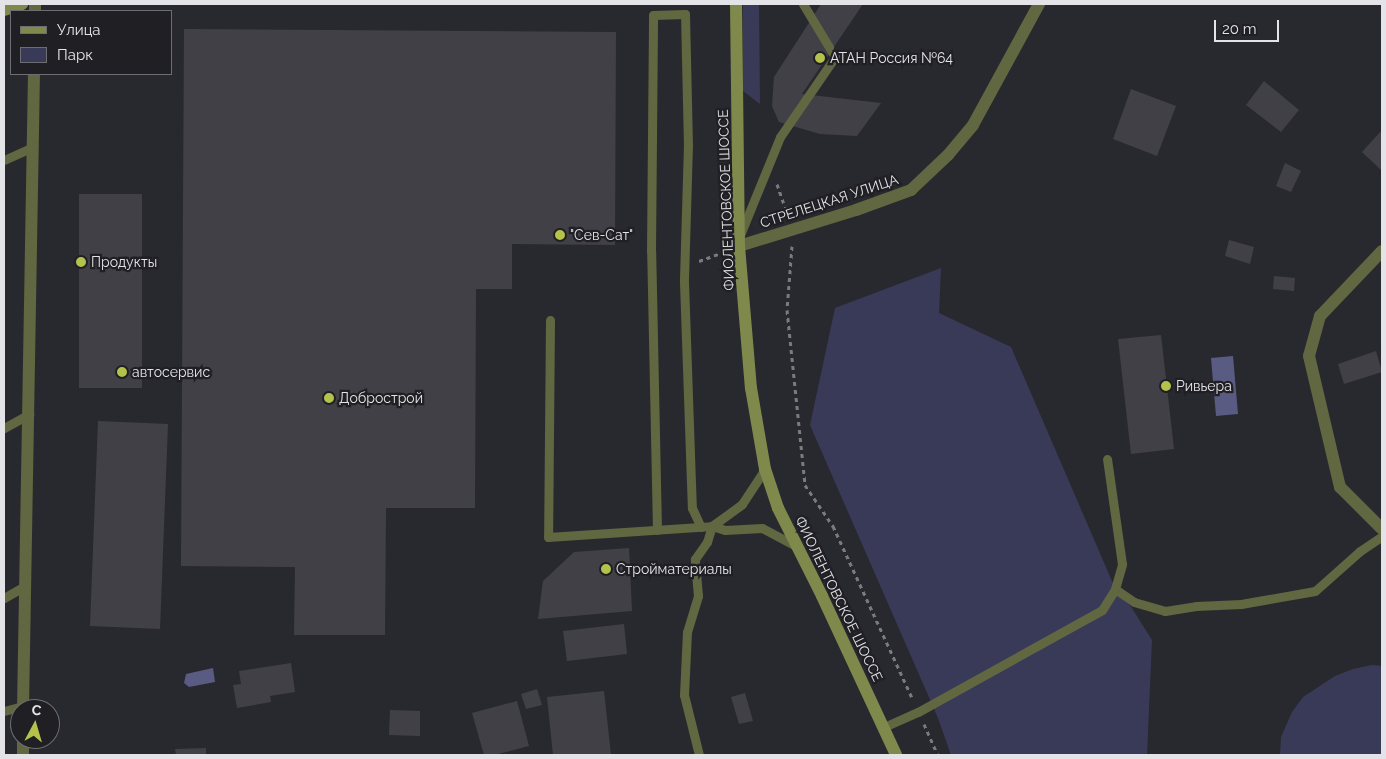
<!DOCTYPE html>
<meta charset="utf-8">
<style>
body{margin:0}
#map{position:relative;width:1386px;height:759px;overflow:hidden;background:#28292e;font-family:Raleway,sans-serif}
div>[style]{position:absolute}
.green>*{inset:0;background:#393a58}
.water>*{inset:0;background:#595b83}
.building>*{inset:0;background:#404046}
.path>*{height:3px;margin-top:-1.5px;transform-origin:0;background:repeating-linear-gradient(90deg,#7a7b7f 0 4px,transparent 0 8px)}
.lane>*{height:9px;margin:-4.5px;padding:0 4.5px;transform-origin:4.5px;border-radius:4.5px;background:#616741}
.street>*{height:12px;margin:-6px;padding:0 6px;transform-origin:6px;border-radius:6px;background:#616741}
.secondary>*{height:12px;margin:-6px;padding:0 6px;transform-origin:6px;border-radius:6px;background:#80894c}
.dots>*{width:14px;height:14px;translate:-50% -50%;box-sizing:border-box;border:2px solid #1f1f24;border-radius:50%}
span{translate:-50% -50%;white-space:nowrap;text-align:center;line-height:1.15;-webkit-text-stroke:4.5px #1f1f24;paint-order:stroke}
.poi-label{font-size:14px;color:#e4e4e8}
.left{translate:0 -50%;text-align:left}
.street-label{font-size:14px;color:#e4e4e8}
.frame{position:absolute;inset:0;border:5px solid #e4e4e8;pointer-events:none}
.legend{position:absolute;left:10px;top:10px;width:162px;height:65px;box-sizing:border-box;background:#1f1f24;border:1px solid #6e6e72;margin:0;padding:6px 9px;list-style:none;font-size:15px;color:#e4e4e8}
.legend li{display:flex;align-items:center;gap:10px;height:25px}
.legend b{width:25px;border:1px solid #6e6e72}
.north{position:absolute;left:10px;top:699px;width:50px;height:50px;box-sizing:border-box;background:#1f1f24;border:1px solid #6e6e72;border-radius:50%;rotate:6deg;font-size:14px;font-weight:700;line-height:20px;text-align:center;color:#e4e4e8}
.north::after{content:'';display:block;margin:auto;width:18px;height:22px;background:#b4c24b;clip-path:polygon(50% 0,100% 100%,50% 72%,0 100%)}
.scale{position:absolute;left:1214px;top:20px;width:65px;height:22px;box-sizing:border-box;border:2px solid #e4e4e8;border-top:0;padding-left:6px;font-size:15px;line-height:18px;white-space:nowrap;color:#e4e4e8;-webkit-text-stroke:4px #1f1f24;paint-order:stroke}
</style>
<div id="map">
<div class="green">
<div style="clip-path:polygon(743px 4px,759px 4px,760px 104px,743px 91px)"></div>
<div style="clip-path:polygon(941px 268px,939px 313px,1011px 347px,1115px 588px,1128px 602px,1152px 640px,1147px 755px,951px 755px,938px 718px,810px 425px,835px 308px)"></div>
<div style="clip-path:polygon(1372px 665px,1382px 666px,1382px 755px,1280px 755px,1281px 737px,1292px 712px,1303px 697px,1335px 676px,1353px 669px)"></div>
</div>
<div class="water">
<div style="clip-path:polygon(1233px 356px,1238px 414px,1216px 416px,1211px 358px)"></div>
<div style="clip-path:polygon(213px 668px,215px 682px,189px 687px,184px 683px,186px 674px)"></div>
</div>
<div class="building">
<div style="clip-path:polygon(821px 4px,863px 4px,802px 94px,881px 103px,857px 136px,820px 134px,779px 122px,772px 106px,774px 77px)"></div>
<div style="clip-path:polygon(184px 29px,616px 32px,615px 245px,512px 244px,512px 289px,476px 289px,475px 508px,386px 508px,385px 635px,294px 635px,295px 567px,181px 566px)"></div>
<div style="clip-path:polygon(1264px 81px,1299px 110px,1281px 132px,1246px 105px)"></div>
<div style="clip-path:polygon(1131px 89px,1176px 106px,1157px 156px,1113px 139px)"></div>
<div style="clip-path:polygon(1382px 130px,1382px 171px,1362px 152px)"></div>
<div style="clip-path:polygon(1285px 163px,1301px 171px,1291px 192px,1276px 186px)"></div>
<div style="clip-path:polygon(79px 194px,142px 194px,142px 388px,79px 388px)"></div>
<div style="clip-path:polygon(1229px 240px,1254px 247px,1250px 264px,1225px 256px)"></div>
<div style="clip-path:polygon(1274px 276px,1295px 278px,1294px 291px,1273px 289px)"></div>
<div style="clip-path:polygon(1161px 335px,1174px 449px,1131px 454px,1118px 339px)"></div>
<div style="clip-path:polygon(1376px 351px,1382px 372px,1344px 384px,1338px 364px)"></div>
<div style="clip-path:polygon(98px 421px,168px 424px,160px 629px,90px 626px)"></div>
<div style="clip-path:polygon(629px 548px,632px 611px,538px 619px,543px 581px,574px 552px)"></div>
<div style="clip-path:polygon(624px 624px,627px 654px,567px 661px,563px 631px)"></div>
<div style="clip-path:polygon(291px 663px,295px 692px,270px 696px,271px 702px,237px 708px,233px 685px,241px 684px,239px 671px)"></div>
<div style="clip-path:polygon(537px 689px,542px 705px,526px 709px,521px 694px)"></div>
<div style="clip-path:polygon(604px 691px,611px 755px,553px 755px,547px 697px)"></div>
<div style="clip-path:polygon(745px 693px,753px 721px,739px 724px,731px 697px)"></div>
<div style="clip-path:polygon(517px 701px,529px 746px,494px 755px,484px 755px,472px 713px)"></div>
<div style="clip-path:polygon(390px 710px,420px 711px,420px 736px,389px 735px)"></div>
<div style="clip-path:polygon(206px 748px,206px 755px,176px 755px,175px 749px)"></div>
</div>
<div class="path">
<div style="left:777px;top:184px;width:31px;rotate:71deg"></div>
<div style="left:792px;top:246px;width:64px;rotate:94.5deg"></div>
<div style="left:787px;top:310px;width:176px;rotate:84.1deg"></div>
<div style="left:805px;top:485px;width:50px;rotate:55.7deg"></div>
<div style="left:833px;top:526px;width:189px;rotate:65.3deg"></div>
<div style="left:699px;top:261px;width:27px;rotate:-20deg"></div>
<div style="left:924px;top:724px;width:34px;rotate:66deg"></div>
</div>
<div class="lane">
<div style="left:4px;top:160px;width:32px;rotate:-24deg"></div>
<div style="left:740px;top:235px;width:106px;rotate:-67.8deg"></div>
<div style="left:780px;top:137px;width:97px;rotate:-55.5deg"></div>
<div style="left:835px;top:57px;width:62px;rotate:-121.1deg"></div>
<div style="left:550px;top:320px;width:217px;rotate:90.5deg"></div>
<div style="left:548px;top:537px;width:164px;rotate:-3.8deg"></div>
<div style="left:712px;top:526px;width:14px;rotate:17deg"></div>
<div style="left:725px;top:530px;width:37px;rotate:-3deg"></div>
<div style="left:762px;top:528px;width:40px;rotate:28deg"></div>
<div style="left:4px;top:428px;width:29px;rotate:-29deg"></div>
<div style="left:657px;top:530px;width:279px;rotate:-91.2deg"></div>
<div style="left:651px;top:251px;width:236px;rotate:-89.5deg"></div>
<div style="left:653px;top:15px;width:32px;rotate:-2deg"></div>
<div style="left:685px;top:14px;width:130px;rotate:88.7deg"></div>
<div style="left:688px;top:144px;width:138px;rotate:91.7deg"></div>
<div style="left:684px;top:282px;width:226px;rotate:88deg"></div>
<div style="left:692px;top:508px;width:21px;rotate:65deg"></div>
<div style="left:1115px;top:589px;width:23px;rotate:34deg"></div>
<div style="left:1134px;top:602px;width:32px;rotate:16deg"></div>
<div style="left:1165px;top:611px;width:31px;rotate:-9deg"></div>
<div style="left:1196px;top:606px;width:45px;rotate:-2.5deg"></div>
<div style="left:1241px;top:604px;width:75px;rotate:-10deg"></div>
<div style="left:1315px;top:591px;width:60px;rotate:-41.6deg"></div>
<div style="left:1360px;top:551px;width:27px;rotate:-34deg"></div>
<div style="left:4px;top:598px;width:24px;rotate:-30deg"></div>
<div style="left:4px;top:711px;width:20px;rotate:-15deg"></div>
<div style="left:884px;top:727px;width:37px;rotate:-24deg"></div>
<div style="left:918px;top:712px;width:210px;rotate:-29deg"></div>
<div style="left:1102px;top:610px;width:25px;rotate:-58deg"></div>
<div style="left:1115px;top:589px;width:26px;rotate:-74deg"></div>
<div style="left:1122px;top:564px;width:106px;rotate:-98.1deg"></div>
<div style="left:699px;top:755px;width:62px;rotate:-104deg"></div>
<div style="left:684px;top:695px;width:63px;rotate:-87.3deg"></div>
<div style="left:687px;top:632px;width:38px;rotate:-73deg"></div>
<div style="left:698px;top:596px;width:37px;rotate:-95deg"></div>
<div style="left:695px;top:559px;width:21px;rotate:-55deg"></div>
<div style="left:707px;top:542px;width:17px;rotate:-73deg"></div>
<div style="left:712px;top:526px;width:37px;rotate:-36deg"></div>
<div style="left:742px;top:504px;width:42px;rotate:-56.7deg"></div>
</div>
<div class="street">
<div style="left:35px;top:11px;width:7px;rotate:-90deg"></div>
<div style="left:739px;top:246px;width:122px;rotate:-17.1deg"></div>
<div style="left:856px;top:210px;width:59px;rotate:-20deg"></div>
<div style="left:911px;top:190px;width:51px;rotate:-43.4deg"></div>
<div style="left:948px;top:155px;width:39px;rotate:-50deg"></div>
<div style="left:973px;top:125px;width:138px;rotate:-61.4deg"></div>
<div style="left:1382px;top:251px;width:90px;rotate:133.6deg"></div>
<div style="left:1320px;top:316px;width:41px;rotate:105.4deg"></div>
<div style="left:1309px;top:356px;width:135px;rotate:76.7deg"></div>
<div style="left:1340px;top:487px;width:59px;rotate:45deg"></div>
<div style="left:23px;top:709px;width:635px;rotate:-89.01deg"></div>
<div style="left:23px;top:755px;width:16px;rotate:-90deg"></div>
</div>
<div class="secondary">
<div style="left:736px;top:4px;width:242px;rotate:89.3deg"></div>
<div style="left:739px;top:246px;width:143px;rotate:85.2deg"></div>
<div style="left:751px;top:388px;width:82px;rotate:80.2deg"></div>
<div style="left:765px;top:469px;width:41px;rotate:71.6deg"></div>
<div style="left:778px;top:508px;width:98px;rotate:63.4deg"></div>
<div style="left:822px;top:596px;width:175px;rotate:65deg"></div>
<div style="left:4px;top:10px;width:19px;rotate:-18deg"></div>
</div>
<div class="dots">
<div style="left:820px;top:58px;background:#b4c24b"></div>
<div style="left:560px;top:235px;background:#b4c24b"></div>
<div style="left:81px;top:262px;background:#b4c24b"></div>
<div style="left:122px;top:372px;background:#b4c24b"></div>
<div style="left:1166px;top:386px;background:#b4c24b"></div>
<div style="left:329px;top:398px;background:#b4c24b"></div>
<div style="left:606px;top:569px;background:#b4c24b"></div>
</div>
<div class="poi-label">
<span class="left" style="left:830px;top:58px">АТАН Россия №64</span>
<span class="left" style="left:570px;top:235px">"Сев-Сат"</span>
<span class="left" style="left:91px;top:262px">Продукты</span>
<span class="left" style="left:132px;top:372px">автосервис</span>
<span class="left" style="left:1176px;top:386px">Ривьера</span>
<span class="left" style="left:339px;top:398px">Добрострой</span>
<span class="left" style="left:616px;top:569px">Стройматериалы</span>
</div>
<div class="street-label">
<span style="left:726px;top:200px;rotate:-92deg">ФИОЛЕНТОВСКОЕ ШОССЕ</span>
<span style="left:829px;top:201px;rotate:-18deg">СТРЕЛЕЦКАЯ УЛИЦА</span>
<span style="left:839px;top:599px;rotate:64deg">ФИОЛЕНТОВСКОЕ ШОССЕ</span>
</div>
<div class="frame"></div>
<ul class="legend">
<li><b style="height:6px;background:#80894c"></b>Улица</li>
<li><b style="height:14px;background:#393a58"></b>Парк</li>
</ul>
<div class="north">С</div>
<div class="scale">20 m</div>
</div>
